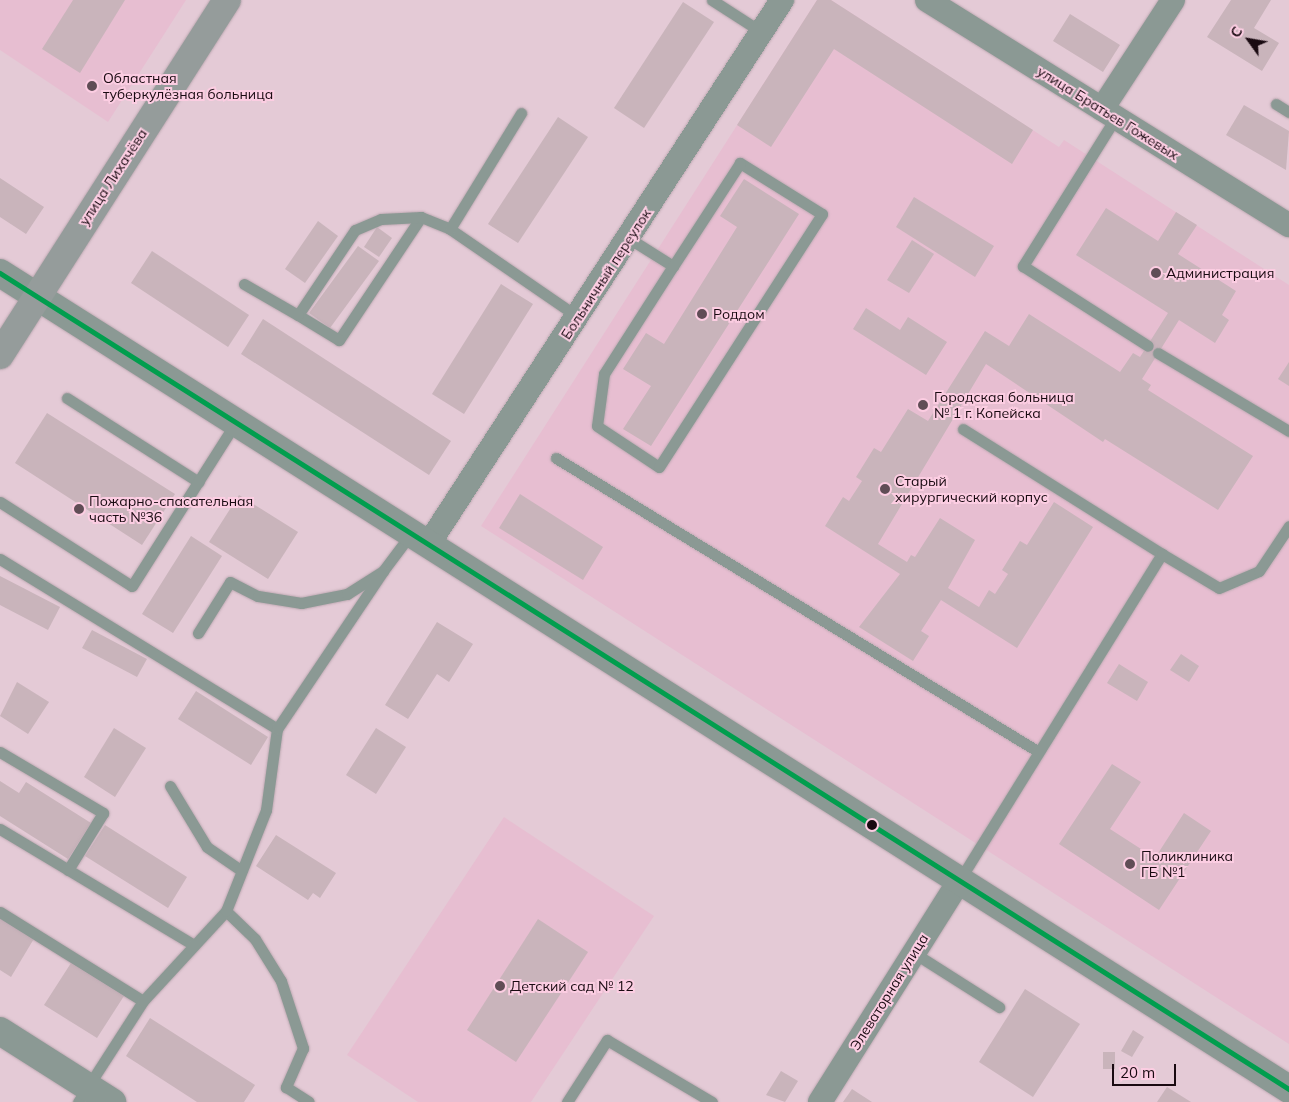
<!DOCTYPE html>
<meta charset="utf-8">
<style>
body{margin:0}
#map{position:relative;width:1289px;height:1102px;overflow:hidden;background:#e4cad6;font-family:Mulish,sans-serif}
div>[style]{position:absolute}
.built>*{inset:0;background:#e7bed1}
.building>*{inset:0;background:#c9b4bb}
.roads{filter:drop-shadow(0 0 1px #beaab3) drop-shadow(0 0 1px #beaab3)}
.service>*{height:11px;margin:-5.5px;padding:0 5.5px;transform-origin:5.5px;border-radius:5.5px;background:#8b9994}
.minor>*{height:24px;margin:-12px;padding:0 12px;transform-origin:12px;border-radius:12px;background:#8b9994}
.tertiary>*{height:28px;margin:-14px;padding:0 14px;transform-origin:14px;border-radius:14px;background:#8b9994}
.secondary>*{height:28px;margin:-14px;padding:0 14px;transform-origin:14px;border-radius:14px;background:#959c9b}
.bus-1>*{height:5px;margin:-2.5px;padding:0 2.5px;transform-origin:2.5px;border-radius:2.5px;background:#019e4e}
.dots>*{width:14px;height:14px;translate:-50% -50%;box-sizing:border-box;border:2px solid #fccde2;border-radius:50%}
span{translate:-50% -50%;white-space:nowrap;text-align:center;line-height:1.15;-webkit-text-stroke:4px #fccde2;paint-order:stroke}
.poi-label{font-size:14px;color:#190a11}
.left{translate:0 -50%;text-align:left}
.street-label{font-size:14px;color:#190a11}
.north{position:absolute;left:1224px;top:15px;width:50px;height:50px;-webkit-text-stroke:4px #fccde2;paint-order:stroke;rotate:302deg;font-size:14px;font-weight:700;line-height:20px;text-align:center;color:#190a11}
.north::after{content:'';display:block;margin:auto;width:18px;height:22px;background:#190a11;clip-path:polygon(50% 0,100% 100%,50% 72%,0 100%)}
.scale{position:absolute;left:1112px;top:1064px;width:64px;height:22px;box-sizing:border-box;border:2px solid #190a11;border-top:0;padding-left:6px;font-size:15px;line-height:18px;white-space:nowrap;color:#190a11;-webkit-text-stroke:4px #fccde2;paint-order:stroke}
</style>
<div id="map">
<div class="built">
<div style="clip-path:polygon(0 0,186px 0,108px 122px,0 50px)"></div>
<div style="clip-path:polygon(817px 0,831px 0,1059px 147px,1064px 140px,1289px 285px,1289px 1044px,481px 526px)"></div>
<div style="clip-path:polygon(504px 817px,654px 916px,531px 1102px,418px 1102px,347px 1055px)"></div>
</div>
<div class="building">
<div style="clip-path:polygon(73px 0,125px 0,80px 73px,42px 49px)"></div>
<div style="clip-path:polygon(817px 0,831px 0,1033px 130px,1012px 164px,834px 49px,771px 147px,737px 125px)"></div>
<div style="clip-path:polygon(1231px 0,1271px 0,1254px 28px,1279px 43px,1262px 71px,1207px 37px)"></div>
<div style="clip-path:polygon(683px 2px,714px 22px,644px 128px,614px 108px)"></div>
<div style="clip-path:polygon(1070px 14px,1120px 45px,1103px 72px,1053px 41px)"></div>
<div style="clip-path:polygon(1244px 105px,1289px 131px,1286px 170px,1226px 135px)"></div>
<div style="clip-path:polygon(558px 117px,588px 137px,518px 243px,488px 224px)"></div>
<div style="clip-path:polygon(0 178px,44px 207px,26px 234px,0 217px)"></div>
<div style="clip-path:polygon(744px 179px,799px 214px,651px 446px,623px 429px,651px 386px,623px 369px,646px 333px,664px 344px,737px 227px,720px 216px)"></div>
<div style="clip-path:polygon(914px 197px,994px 246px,975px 277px,896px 227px)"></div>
<div style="clip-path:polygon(1106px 208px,1158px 241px,1176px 212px,1197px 225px,1178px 254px,1236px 291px,1222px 315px,1229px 320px,1215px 343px,1179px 320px,1142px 379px,1151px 385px,1148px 390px,1253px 456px,1218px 510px,1105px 439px,1103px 442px,986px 364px,878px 544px,907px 562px,911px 555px,915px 557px,940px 518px,975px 540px,948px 588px,979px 607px,989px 590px,995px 594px,1008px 574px,1002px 570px,1020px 541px,1027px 545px,1054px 502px,1093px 527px,1017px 648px,941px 600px,921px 631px,929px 636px,913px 661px,859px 627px,900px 574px,825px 526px,843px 497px,849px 501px,862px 481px,856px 477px,874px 448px,881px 452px,908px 409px,928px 421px,985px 331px,1009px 346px,1029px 314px,1120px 372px,1133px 353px,1140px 357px,1168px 313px,1076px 255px)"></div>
<div style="clip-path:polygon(318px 221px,338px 236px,305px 283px,285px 269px)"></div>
<div style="clip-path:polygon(377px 227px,392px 238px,379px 257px,364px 247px)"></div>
<div style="clip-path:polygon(912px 240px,934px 254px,909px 293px,887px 280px)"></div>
<div style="clip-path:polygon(358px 246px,379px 261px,330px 328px,309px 313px)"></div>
<div style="clip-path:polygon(152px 251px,249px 315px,228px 347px,131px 283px)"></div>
<div style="clip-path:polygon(501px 284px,533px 304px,464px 414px,432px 394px)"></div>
<div style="clip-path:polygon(866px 308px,900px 330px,908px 317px,947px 342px,926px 375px,853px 329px)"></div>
<div style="clip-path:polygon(263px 319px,451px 441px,429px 475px,241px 354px)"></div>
<div style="clip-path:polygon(1289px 362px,1289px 386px,1278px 379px)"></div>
<div style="clip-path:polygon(47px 413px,175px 494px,142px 545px,15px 463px)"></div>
<div style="clip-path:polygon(520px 494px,603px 547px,583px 580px,499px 528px)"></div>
<div style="clip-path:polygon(239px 495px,298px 532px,268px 579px,209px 542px)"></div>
<div style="clip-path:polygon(191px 536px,222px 556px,173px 633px,142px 614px)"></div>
<div style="clip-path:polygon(0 576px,60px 607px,48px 630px,0 605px)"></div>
<div style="clip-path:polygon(437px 622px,473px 644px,449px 682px,437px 674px,408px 719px,385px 705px)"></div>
<div style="clip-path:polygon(92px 630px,147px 659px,137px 677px,82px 648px)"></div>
<div style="clip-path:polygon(1181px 654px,1199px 666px,1189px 682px,1170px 670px)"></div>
<div style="clip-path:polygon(1119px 664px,1148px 682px,1137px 701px,1107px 683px)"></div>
<div style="clip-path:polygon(17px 682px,49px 702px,28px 734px,0 716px)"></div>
<div style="clip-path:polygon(196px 691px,268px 737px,251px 765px,178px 719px)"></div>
<div style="clip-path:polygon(114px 728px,146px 748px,115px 797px,84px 777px)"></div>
<div style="clip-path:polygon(376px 728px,406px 747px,376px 794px,346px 775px)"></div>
<div style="clip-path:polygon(1112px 764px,1141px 782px,1110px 829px,1155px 858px,1184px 813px,1211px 831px,1159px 910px,1059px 844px)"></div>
<div style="clip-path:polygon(0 781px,19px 793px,26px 782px,91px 823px,68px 859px,0 816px)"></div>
<div style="clip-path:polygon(105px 825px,187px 877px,168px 908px,85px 856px)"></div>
<div style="clip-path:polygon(276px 835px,336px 873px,320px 898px,313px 893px,308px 900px,256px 866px)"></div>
<div style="clip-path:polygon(0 916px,35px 937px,11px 977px,0 970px)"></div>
<div style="clip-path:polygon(538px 919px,588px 952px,516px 1062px,467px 1030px)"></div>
<div style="clip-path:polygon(71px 963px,124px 996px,97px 1038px,44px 1005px)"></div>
<div style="clip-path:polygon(1025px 989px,1080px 1024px,1033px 1097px,979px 1062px)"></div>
<div style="clip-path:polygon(150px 1018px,255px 1085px,244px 1102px,197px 1102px,126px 1056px)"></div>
<div style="clip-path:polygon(1133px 1030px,1144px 1037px,1132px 1057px,1121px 1051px)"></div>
<div style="clip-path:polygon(1103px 1052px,1115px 1052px,1115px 1069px,1103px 1069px)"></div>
<div style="clip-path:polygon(781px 1071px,798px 1081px,785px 1102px,766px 1095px)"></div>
<div style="clip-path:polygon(1167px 1087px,1191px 1102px,1157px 1102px)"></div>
<div style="clip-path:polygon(852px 1089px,872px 1102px,843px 1102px)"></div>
</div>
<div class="roads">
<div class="service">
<div style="left:712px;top:0;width:57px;rotate:32.9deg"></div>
<div style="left:1276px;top:104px;width:15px;rotate:32deg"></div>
<div style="left:1116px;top:117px;width:176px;rotate:122deg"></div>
<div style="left:1023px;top:266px;width:148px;rotate:32.6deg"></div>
<div style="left:421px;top:217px;width:148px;rotate:123.7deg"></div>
<div style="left:339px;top:340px;width:48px;rotate:-148.6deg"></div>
<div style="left:298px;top:315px;width:102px;rotate:-56.2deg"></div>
<div style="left:355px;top:230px;width:28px;rotate:-23deg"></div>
<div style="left:381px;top:219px;width:40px;rotate:-2.9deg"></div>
<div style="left:421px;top:217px;width:31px;rotate:22deg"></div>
<div style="left:450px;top:229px;width:155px;rotate:34.5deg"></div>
<div style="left:450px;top:229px;width:136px;rotate:-58.5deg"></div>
<div style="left:630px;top:239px;width:51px;rotate:32.1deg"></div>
<div style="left:673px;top:266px;width:128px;rotate:122.6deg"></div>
<div style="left:604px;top:374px;width:52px;rotate:97.7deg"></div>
<div style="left:597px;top:426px;width:74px;rotate:33.5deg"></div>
<div style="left:659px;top:467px;width:301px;rotate:-57.2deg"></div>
<div style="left:822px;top:214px;width:97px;rotate:-148.1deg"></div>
<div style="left:740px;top:163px;width:123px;rotate:123deg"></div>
<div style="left:244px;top:284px;width:62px;rotate:29.9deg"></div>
<div style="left:1158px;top:353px;width:152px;rotate:30.8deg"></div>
<div style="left:67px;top:398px;width:156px;rotate:32.5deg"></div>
<div style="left:963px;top:429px;width:235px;rotate:32.1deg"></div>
<div style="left:556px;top:458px;width:565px;rotate:31.33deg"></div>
<div style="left:0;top:502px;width:156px;rotate:32.5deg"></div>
<div style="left:132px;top:586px;width:192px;rotate:-57.6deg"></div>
<div style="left:0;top:559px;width:325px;rotate:31.5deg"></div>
<div style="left:198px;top:633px;width:60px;rotate:-57.9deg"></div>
<div style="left:230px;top:582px;width:31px;rotate:27deg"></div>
<div style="left:258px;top:596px;width:44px;rotate:9.2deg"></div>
<div style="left:301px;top:603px;width:47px;rotate:-11.1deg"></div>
<div style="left:347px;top:594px;width:43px;rotate:-32.6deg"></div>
<div style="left:383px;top:571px;width:45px;rotate:-53.1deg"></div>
<div style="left:0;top:752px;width:120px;rotate:30.6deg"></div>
<div style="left:103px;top:813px;width:67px;rotate:121.6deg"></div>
<div style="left:170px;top:786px;width:71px;rotate:58.8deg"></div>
<div style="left:207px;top:847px;width:42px;rotate:34.4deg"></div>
<div style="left:0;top:829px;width:226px;rotate:30.9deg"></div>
<div style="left:959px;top:881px;width:385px;rotate:-58.2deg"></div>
<div style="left:1162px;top:554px;width:66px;rotate:30.8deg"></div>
<div style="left:1219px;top:588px;width:43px;rotate:-23deg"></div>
<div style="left:1259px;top:571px;width:54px;rotate:-56.3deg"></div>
<div style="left:226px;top:911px;width:40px;rotate:44deg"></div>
<div style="left:255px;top:939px;width:49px;rotate:58.2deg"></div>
<div style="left:281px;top:981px;width:71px;rotate:71.8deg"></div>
<div style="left:303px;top:1048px;width:43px;rotate:113.6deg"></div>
<div style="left:286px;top:1087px;width:27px;rotate:33deg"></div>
<div style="left:0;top:912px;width:168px;rotate:31.9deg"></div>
<div style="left:914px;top:953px;width:101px;rotate:32.4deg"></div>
<div style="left:78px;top:1102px;width:120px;rotate:-57.2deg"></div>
<div style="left:143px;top:1001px;width:122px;rotate:-47.3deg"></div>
<div style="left:226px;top:911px;width:109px;rotate:-68.4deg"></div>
<div style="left:266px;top:810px;width:82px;rotate:-82.3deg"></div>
<div style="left:277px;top:729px;width:190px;rotate:-56.1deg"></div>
<div style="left:567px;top:1102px;width:74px;rotate:-57.2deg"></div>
<div style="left:607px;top:1040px;width:122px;rotate:30.6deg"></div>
</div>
<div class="minor">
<div style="left:927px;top:0;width:426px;rotate:31.9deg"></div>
<div style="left:1102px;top:109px;width:130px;rotate:-56.9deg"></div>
<div style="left:428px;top:545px;width:650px;rotate:-56.99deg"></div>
<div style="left:820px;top:1102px;width:259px;rotate:-57.8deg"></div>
</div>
<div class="tertiary">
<div style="left:0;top:273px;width:1526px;rotate:32.34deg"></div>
<div style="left:0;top:1031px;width:133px;rotate:32.4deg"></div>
</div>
<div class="secondary">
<div style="left:0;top:355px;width:421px;rotate:-57.4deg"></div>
</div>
</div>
<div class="bus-1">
<div style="left:0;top:273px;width:1526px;rotate:32.34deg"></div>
</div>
<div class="dots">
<div style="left:92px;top:86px;background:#604d56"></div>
<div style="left:1156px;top:273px;background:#604d56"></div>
<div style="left:702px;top:314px;background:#604d56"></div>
<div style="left:923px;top:405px;background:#604d56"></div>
<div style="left:885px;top:489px;background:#604d56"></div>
<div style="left:79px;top:509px;background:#604d56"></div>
<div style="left:872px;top:825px;background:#190a11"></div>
<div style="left:1130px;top:864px;background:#604d56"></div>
<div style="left:500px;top:986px;background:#604d56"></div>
</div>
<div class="poi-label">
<span class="left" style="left:103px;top:86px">Областная<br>туберкулёзная больница</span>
<span class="left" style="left:1166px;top:273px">Администрация</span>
<span class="left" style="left:713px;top:314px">Роддом</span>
<span class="left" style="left:934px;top:405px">Городская больница<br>№ 1 г. Копейска</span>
<span class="left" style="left:895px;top:489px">Старый<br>хирургический корпус</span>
<span class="left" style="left:89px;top:509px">Пожарно-спасательная<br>часть №36</span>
<span class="left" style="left:1141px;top:864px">Поликлиника<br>ГБ №1</span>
<span class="left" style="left:510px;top:986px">Детский сад № 12</span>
</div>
<div class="street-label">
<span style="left:1108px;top:113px;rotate:32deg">улица Братьев Гожевых</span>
<span style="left:113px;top:177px;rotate:-57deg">улица Лихачёва</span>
<span style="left:606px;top:274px;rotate:-57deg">Больничный переулок</span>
<span style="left:889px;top:992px;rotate:-58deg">Элеваторная улица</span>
</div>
<div class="north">С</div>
<div class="scale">20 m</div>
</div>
